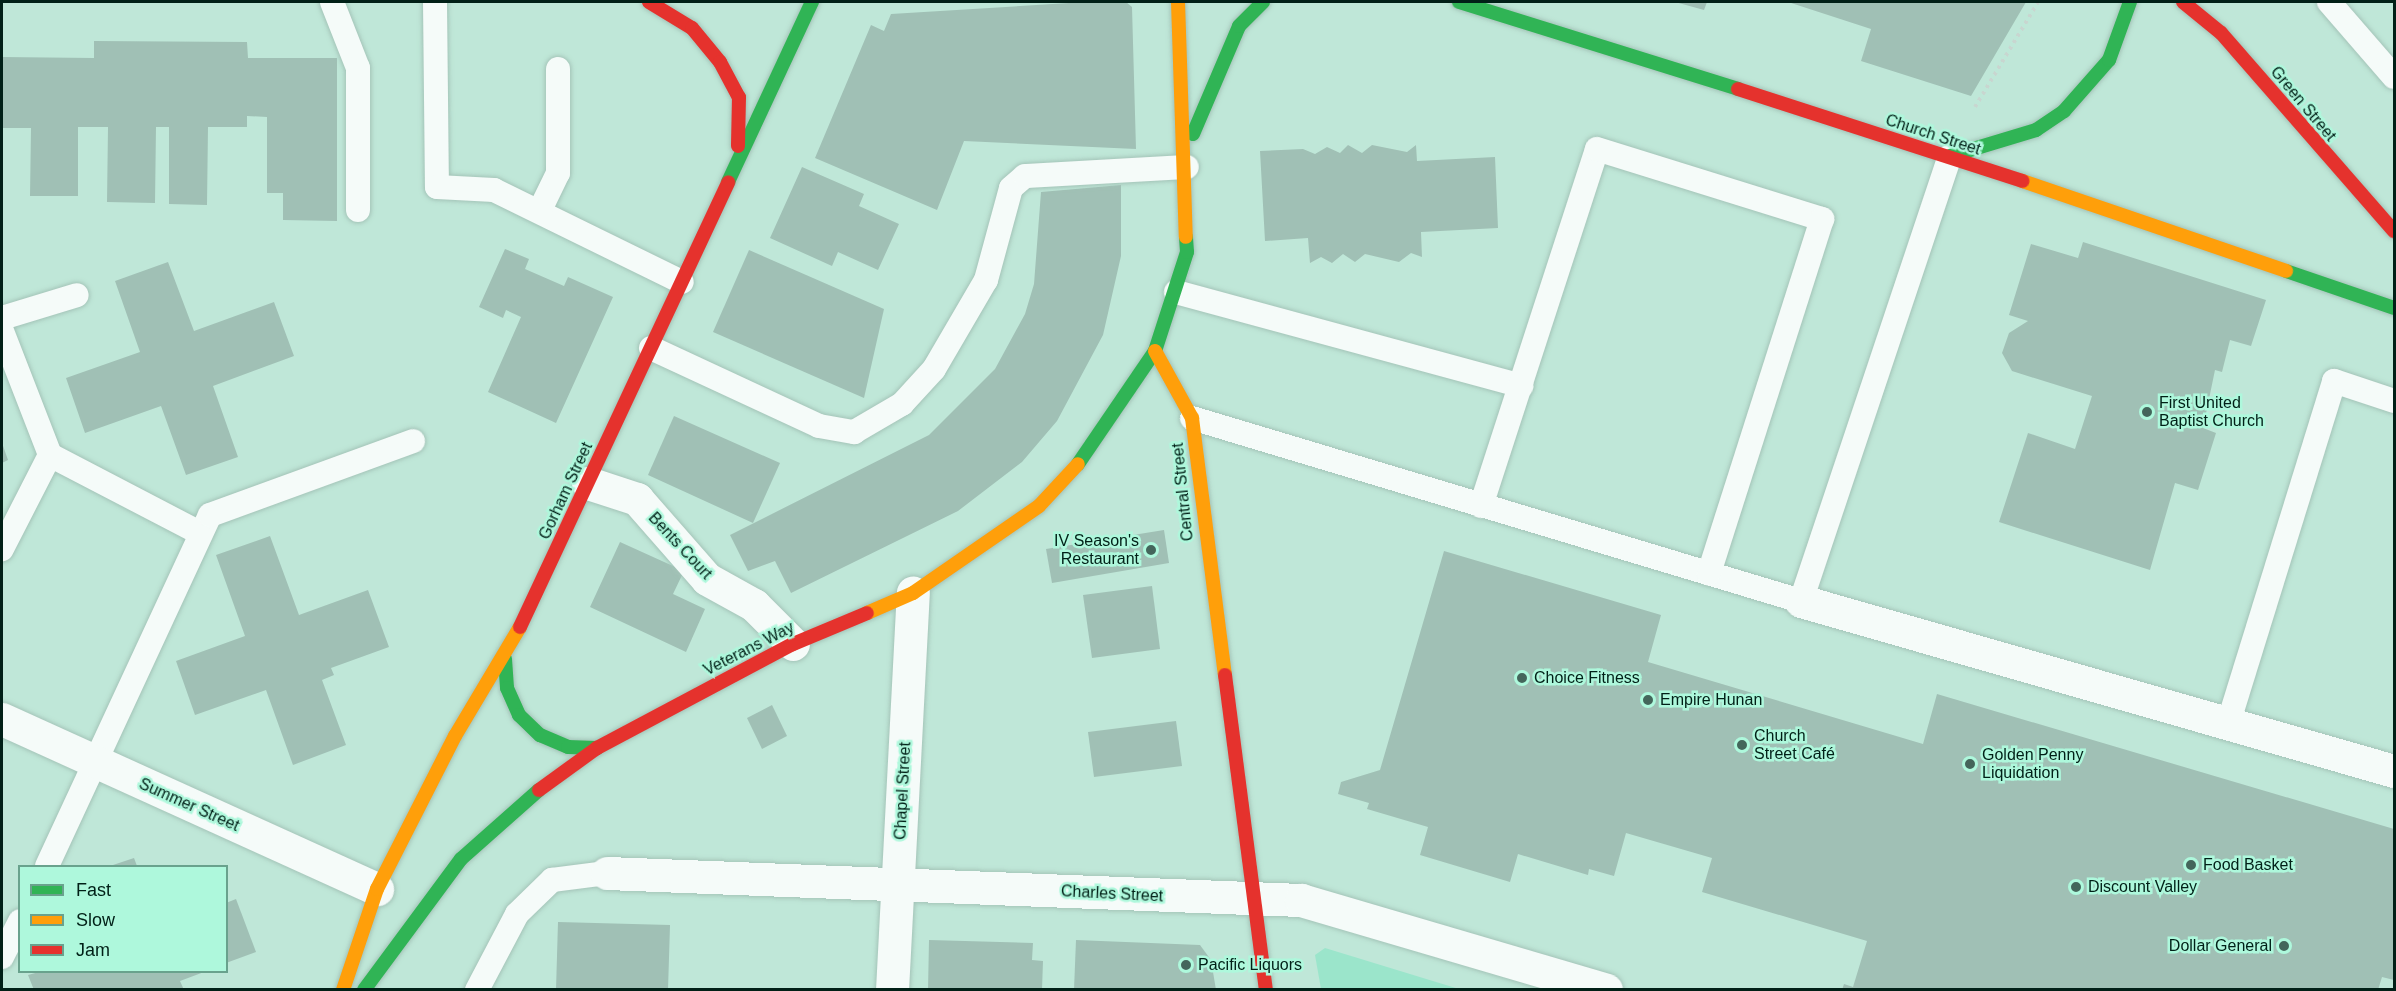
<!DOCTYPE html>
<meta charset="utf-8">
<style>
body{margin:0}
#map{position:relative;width:2396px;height:991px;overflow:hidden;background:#bfe7d8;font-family:Helvetica,sans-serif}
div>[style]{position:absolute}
.green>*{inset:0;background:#9be5cb}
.building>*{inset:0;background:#a0c0b5}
.path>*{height:4px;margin-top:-2px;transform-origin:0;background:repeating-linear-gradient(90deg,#c8d6d0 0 3px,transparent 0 7.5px)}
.roads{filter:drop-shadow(0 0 2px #a4c4b8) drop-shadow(0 0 2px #a4c4b8)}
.lane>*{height:24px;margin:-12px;padding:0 12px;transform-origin:12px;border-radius:12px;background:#f5fbf9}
.street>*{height:33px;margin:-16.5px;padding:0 16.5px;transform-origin:16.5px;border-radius:16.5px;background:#f5fbf9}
.fast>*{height:14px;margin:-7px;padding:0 7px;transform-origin:7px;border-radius:7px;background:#30b455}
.slow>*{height:14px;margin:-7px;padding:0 7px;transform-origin:7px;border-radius:7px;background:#ff9f0a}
.jam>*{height:14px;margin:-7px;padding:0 7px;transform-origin:7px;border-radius:7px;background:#e5322d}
.dots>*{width:16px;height:16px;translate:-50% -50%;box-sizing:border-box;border:3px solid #aef8dc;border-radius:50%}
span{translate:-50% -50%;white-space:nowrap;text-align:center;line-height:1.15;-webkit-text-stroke:5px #aef8dc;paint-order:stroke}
.street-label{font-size:16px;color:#012017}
.poi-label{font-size:16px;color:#012017}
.left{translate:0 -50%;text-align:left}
.right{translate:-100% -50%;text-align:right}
.frame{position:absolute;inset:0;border:3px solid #012017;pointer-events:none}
.legend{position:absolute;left:18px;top:865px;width:210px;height:108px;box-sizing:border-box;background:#aef8dc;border:2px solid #69a28d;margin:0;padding:8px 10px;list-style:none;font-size:18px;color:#012017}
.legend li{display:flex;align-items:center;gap:12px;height:30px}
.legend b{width:30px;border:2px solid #69a28d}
</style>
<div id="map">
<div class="green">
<div style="clip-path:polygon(1325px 948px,1459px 989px,1321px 989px,1315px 955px)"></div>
</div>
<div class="building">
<div style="clip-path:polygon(1085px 2px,1126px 2px,1132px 7px,1136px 149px,964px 141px,937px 210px,815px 158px,871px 25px,884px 31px,891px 14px)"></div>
<div style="clip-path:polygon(1675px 2px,1707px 2px,1704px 10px)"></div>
<div style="clip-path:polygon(1788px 2px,2026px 2px,1971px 96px,1861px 61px,1871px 29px)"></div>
<div style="clip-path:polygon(94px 41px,247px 42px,248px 58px,337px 58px,337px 221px,283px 220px,283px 193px,267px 193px,267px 117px,247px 116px,247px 127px,208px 127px,207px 205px,169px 204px,169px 127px,156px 127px,155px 203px,107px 202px,108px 127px,78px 127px,78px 196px,30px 196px,31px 128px,2px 128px,2px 57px,94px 58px)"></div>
<div style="clip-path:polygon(1348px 145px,1362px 153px,1372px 145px,1407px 152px,1416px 145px,1417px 161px,1495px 157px,1498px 228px,1421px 232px,1422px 257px,1411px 253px,1399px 262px,1365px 254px,1355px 262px,1343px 254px,1332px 263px,1321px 257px,1310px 263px,1308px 238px,1265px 241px,1260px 151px,1303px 149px,1315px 154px,1327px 147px,1340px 153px)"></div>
<div style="clip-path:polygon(802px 167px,864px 194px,859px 206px,899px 224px,878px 270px,838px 252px,832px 266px,770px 238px)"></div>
<div style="clip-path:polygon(1121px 185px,1121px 256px,1103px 335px,1057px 421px,1022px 462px,958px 511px,791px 593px,775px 561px,748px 571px,730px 535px,929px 435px,995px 369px,1025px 314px,1034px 284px,1041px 192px)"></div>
<div style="clip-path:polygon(2083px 242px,2266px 300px,2251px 346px,2230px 340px,2222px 372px,2215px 370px,2203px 428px,2216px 433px,2198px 490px,2175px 483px,2150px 570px,1999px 522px,2028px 433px,2075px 449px,2092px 396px,2012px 371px,2002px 353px,2009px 333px,2028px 321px,2009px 315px,2031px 244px,2078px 258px)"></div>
<div style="clip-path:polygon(505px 249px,529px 259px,525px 269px,564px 286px,568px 277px,613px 297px,556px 423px,488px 392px,521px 317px,506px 310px,503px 318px,479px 307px)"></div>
<div style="clip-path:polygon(749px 250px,884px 309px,864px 398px,713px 332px)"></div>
<div style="clip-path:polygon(168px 262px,194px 331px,274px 302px,294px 356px,213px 386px,238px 457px,186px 475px,161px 406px,85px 433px,66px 378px,140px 352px,115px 281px)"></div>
<div style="clip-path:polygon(674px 416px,780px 463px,753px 523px,648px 475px)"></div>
<div style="clip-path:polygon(2px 443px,8px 460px,2px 463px)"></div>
<div style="clip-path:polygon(1164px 530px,1169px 563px,1052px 583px,1046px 549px)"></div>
<div style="clip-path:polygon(270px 536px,299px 615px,368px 590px,389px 647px,331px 668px,334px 675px,322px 680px,346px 745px,293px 765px,266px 690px,195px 715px,176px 661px,245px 636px,216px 555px)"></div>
<div style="clip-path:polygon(620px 542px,684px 571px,673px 594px,705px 609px,686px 652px,590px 607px)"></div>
<div style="clip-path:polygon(1444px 551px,1661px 615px,1648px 662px,1923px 744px,1937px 694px,2394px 829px,2394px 980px,2382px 977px,2378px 990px,1842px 990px,1844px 984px,1853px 987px,1867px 941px,1702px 892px,1712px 858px,1626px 833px,1614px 876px,1589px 869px,1588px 875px,1518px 854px,1510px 882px,1420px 855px,1428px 827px,1367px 809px,1369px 803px,1338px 794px,1341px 782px,1380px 770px)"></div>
<div style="clip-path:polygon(1152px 586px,1160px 649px,1092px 658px,1083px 595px)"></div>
<div style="clip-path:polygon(772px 705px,787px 736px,762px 749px,747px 718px)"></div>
<div style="clip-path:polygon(1176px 721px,1182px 766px,1094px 777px,1088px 732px)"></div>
<div style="clip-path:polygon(134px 858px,137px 866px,110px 866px)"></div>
<div style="clip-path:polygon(236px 899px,256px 952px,226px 963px,226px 903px)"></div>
<div style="clip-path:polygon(558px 922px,670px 925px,668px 990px,556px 990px)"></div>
<div style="clip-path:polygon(929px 940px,1033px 943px,1032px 960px,1043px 961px,1042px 990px,928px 990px)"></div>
<div style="clip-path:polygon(1076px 940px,1200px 945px,1211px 960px,1216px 990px,1074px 990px)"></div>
<div style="clip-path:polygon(39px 972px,204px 972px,180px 981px,184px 990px,34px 990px,28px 975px)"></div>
</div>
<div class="path">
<div style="left:1975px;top:107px;width:122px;rotate:-59deg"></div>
</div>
<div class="roads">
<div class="lane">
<div style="left:332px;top:2px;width:71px;rotate:68.5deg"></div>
<div style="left:358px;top:68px;width:142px;rotate:90deg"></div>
<div style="left:435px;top:2px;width:185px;rotate:89.4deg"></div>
<div style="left:437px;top:187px;width:57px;rotate:3deg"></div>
<div style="left:494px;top:190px;width:209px;rotate:26.1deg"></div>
<div style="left:2329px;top:2px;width:99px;rotate:49.1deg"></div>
<div style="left:540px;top:210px;width:41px;rotate:-64.1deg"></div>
<div style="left:558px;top:173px;width:104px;rotate:-90deg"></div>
<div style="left:1176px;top:292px;width:358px;rotate:15.2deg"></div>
<div style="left:2px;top:318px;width:78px;rotate:-17deg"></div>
<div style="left:2px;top:331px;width:133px;rotate:68.8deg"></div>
<div style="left:50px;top:455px;width:106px;rotate:117.1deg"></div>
<div style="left:651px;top:348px;width:185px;rotate:24.9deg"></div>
<div style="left:819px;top:426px;width:36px;rotate:10deg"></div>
<div style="left:854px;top:432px;width:56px;rotate:-30.3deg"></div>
<div style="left:902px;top:404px;width:47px;rotate:-47.6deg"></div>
<div style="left:934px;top:369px;width:103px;rotate:-59.7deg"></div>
<div style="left:986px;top:280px;width:95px;rotate:-74.8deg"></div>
<div style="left:1011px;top:188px;width:18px;rotate:-41deg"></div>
<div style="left:1025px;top:176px;width:162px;rotate:-3.2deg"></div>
<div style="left:1192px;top:418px;width:636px;rotate:16.73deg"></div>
<div style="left:1801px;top:601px;width:469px;rotate:-71.5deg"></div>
<div style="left:50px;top:455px;width:167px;rotate:27.5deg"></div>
<div style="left:1481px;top:506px;width:375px;rotate:-72deg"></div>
<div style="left:1597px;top:149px;width:236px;rotate:17.3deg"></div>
<div style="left:1822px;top:219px;width:372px;rotate:107.7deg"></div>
<div style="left:2228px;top:724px;width:359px;rotate:-72.8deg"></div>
<div style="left:2334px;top:381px;width:63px;rotate:18.4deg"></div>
<div style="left:47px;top:866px;width:387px;rotate:-65.1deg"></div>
<div style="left:210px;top:515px;width:216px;rotate:-20deg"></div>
<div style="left:2px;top:957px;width:40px;rotate:-63.4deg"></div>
<div style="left:477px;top:990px;width:86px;rotate:-62.2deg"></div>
<div style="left:517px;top:914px;width:49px;rotate:-44.2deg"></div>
<div style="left:552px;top:880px;width:55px;rotate:-7.3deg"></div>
</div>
<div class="street">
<div style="left:588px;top:483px;width:52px;rotate:18.1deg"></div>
<div style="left:637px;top:499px;width:106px;rotate:48.8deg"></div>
<div style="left:707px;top:579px;width:54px;rotate:29deg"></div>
<div style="left:754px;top:605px;width:55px;rotate:45deg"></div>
<div style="left:1801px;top:601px;width:617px;rotate:16deg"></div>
<div style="left:2px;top:719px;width:412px;rotate:24.4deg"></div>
<div style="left:607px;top:873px;width:695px;rotate:2.23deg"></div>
<div style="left:1301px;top:900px;width:318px;rotate:16.4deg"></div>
<div style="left:892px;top:990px;width:398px;rotate:-87deg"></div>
</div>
<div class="fast">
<div style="left:1459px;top:2px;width:292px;rotate:17.3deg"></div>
<div style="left:1193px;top:134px;width:117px;rotate:-66.9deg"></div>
<div style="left:1239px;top:26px;width:34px;rotate:-45deg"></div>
<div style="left:1950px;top:156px;width:90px;rotate:-16.8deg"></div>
<div style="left:2036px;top:130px;width:34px;rotate:-34deg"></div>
<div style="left:2064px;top:111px;width:68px;rotate:-48.6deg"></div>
<div style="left:2109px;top:60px;width:62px;rotate:-70.1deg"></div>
<div style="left:728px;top:182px;width:199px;rotate:-65deg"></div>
<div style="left:2286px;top:271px;width:114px;rotate:18.9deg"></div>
<div style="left:1078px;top:464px;width:137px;rotate:-55.7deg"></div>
<div style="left:1155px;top:351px;width:104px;rotate:-72.1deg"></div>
<div style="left:1187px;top:252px;width:15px;rotate:-94deg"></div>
<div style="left:505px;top:659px;width:29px;rotate:86deg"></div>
<div style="left:507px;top:688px;width:30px;rotate:66deg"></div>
<div style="left:519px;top:715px;width:29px;rotate:44deg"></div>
<div style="left:540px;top:735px;width:30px;rotate:23deg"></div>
<div style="left:568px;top:747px;width:29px;rotate:2deg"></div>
<div style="left:364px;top:990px;width:163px;rotate:-53.5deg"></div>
<div style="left:461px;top:859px;width:104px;rotate:-41.5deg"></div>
</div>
<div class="slow">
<div style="left:1178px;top:2px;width:235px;rotate:88.1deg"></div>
<div style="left:2022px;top:181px;width:279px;rotate:18.8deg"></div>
<div style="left:1155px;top:351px;width:77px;rotate:61.1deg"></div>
<div style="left:1192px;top:418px;width:259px;rotate:82.7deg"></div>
<div style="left:867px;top:613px;width:50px;rotate:-23.5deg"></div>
<div style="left:913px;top:593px;width:153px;rotate:-34.6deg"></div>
<div style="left:1039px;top:506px;width:57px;rotate:-47.1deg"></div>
<div style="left:343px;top:990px;width:107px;rotate:-71.4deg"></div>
<div style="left:377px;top:889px;width:172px;rotate:-63deg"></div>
<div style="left:455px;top:736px;width:127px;rotate:-59.2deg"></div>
</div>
<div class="jam">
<div style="left:649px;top:2px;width:50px;rotate:31.2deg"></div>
<div style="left:692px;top:28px;width:44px;rotate:50.5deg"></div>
<div style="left:720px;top:62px;width:40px;rotate:62deg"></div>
<div style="left:739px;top:97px;width:49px;rotate:91.2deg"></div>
<div style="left:2183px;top:2px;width:49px;rotate:39.2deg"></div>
<div style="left:2221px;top:33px;width:263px;rotate:48.9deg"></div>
<div style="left:1738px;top:89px;width:299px;rotate:17.9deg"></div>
<div style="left:520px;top:627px;width:491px;rotate:-64.9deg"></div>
<div style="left:1225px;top:675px;width:318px;rotate:82.6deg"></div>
<div style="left:539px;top:790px;width:72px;rotate:-35.9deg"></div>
<div style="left:597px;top:748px;width:222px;rotate:-28deg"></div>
<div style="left:793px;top:644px;width:80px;rotate:-22.7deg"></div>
</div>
</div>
<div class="dots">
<div style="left:2147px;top:412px;background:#44665b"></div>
<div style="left:1151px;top:550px;background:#44665b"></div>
<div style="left:1522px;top:678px;background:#44665b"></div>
<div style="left:1648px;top:700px;background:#44665b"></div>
<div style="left:1742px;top:745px;background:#44665b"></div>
<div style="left:1970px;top:764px;background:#44665b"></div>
<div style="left:2191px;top:865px;background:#44665b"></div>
<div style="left:2076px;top:887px;background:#44665b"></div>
<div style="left:2284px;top:946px;background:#44665b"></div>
<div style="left:1186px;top:965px;background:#44665b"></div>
</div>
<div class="street-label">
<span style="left:2303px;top:104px;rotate:50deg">Green Street</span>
<span style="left:1933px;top:135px;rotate:18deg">Church Street</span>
<span style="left:566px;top:491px;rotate:-65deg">Gorham Street</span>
<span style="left:1183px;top:492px;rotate:-96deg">Central Street</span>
<span style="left:680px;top:546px;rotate:47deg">Bents Court</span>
<span style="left:749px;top:649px;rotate:-27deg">Veterans Way</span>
<span style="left:903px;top:791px;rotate:-87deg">Chapel Street</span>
<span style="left:189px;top:805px;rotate:24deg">Summer Street</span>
<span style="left:1112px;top:894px;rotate:3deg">Charles Street</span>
</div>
<div class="poi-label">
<span class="left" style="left:2159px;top:412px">First United<br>Baptist Church</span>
<span class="right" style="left:1139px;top:550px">IV Season's<br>Restaurant</span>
<span class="left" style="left:1534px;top:678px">Choice Fitness</span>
<span class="left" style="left:1660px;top:700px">Empire Hunan</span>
<span class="left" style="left:1754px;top:745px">Church<br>Street Café</span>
<span class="left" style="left:1982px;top:764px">Golden Penny<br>Liquidation</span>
<span class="left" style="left:2203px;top:865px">Food Basket</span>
<span class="left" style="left:2088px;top:887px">Discount Valley</span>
<span class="right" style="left:2272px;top:946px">Dollar General</span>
<span class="left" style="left:1198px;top:965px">Pacific Liquors</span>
</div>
<div class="frame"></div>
<ul class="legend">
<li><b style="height:8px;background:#30b455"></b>Fast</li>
<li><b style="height:8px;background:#ff9f0a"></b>Slow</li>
<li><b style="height:8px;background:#e5322d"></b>Jam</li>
</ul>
</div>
